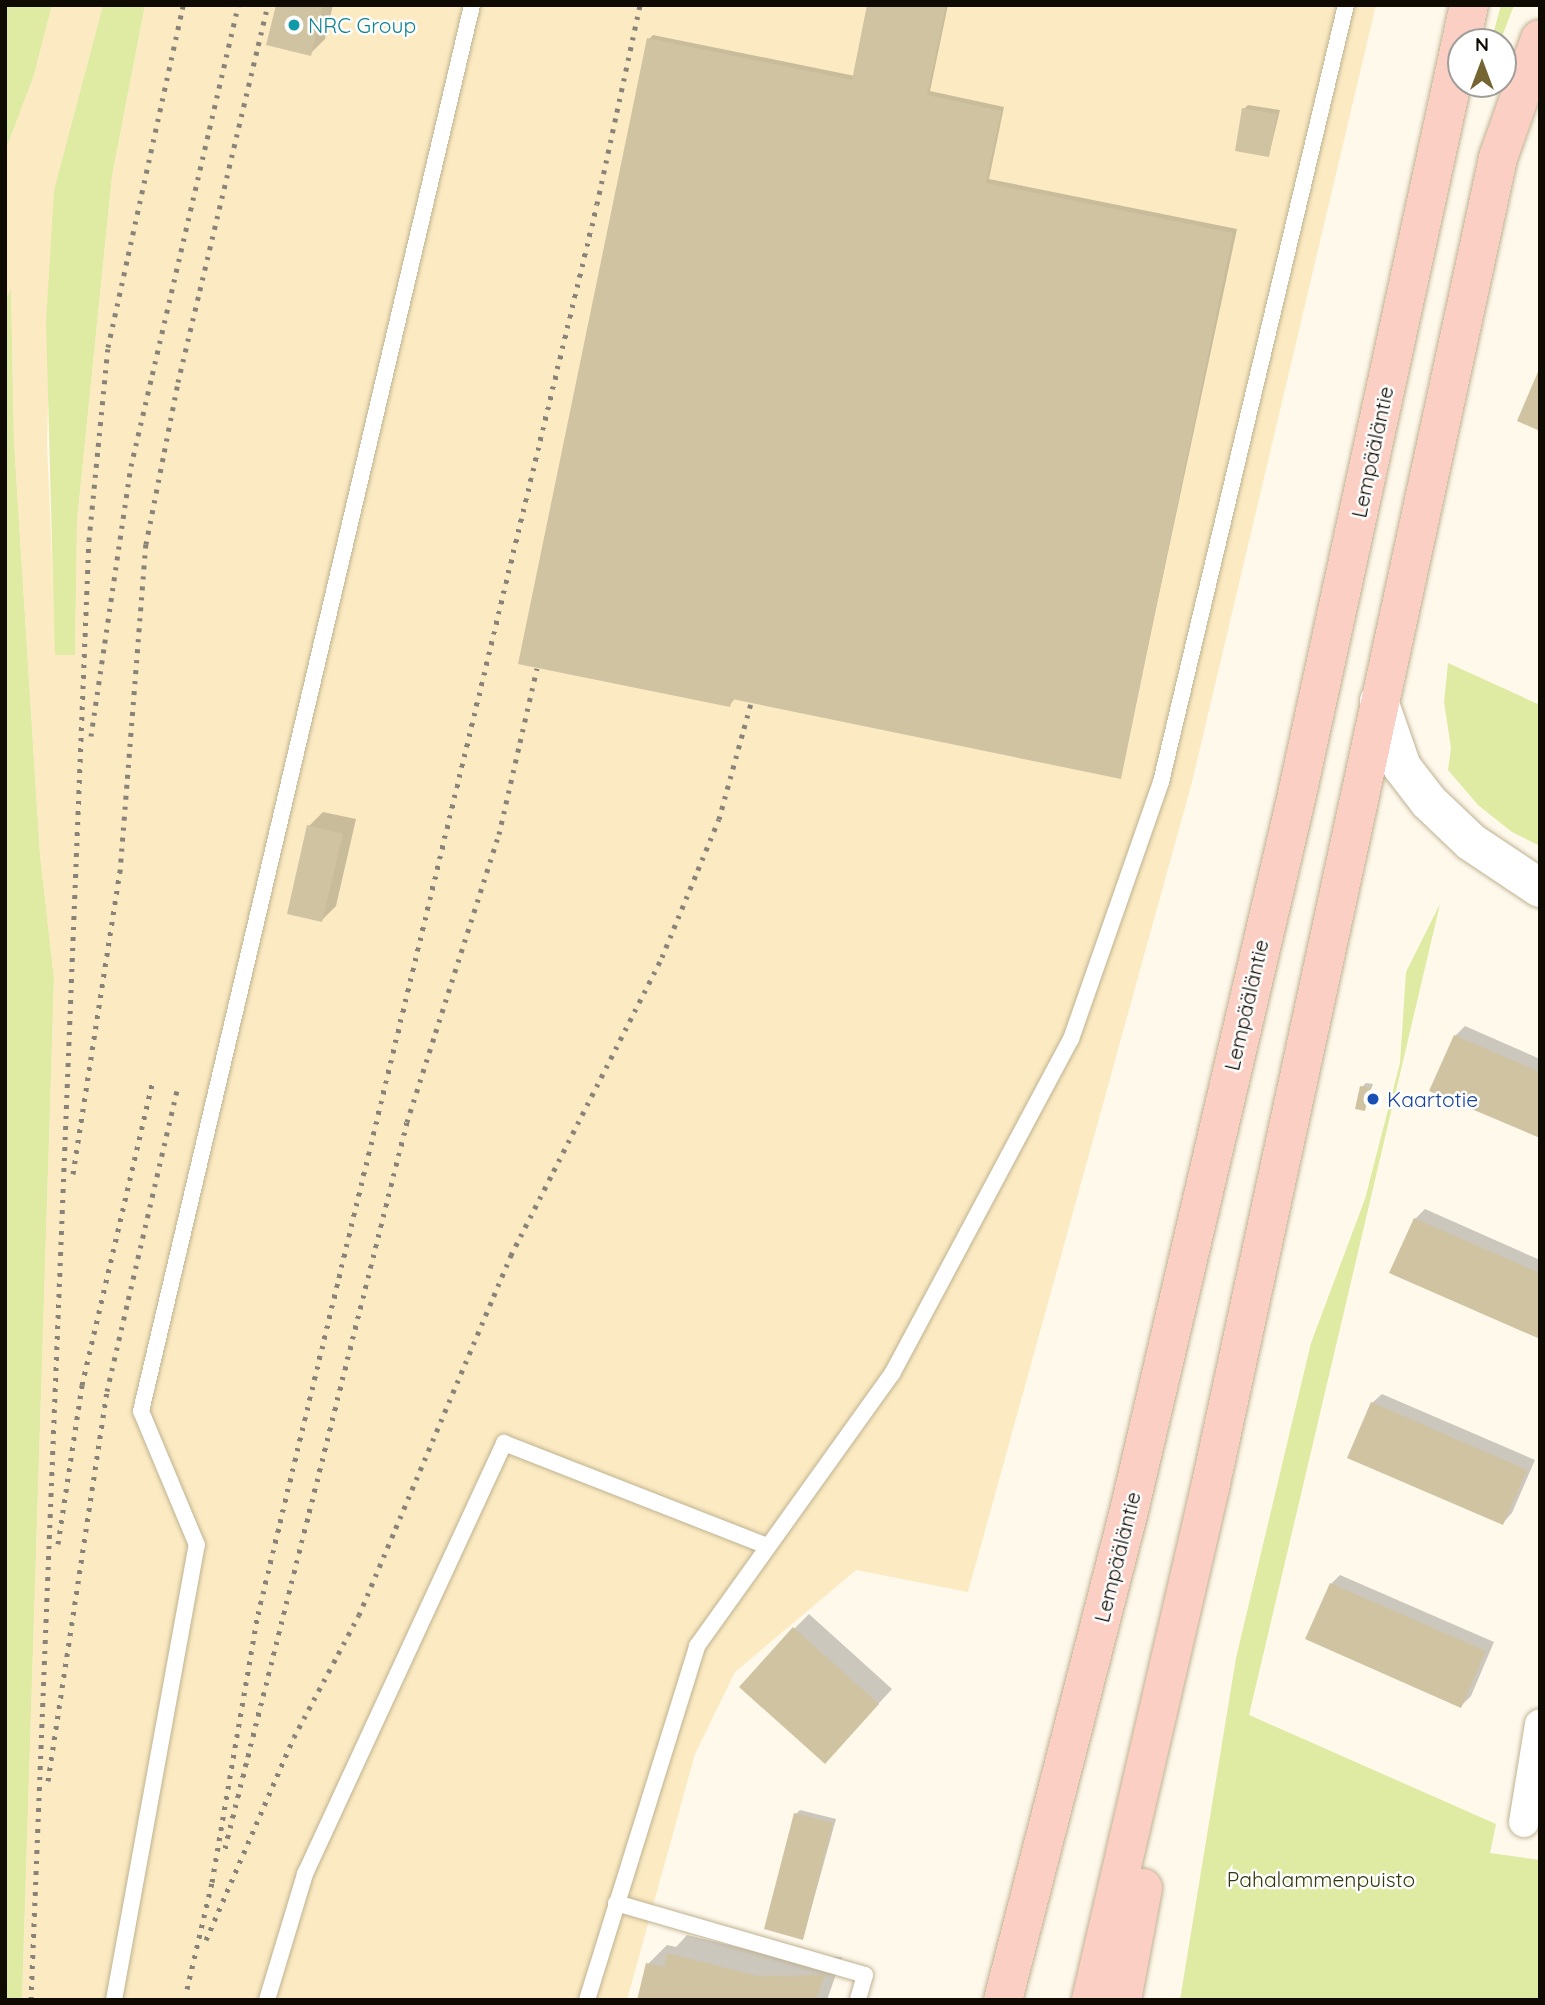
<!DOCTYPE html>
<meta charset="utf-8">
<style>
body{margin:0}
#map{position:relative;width:1545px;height:2005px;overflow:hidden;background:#fff9ec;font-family:Quicksand,sans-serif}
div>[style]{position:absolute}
.built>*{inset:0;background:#fcebc2}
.green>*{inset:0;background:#dfeaa3}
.shadow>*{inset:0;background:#0003}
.building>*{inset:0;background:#d0c3a2}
.roads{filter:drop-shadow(0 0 2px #bfb292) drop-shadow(0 0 2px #bfb292)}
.service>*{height:16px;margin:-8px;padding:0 8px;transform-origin:8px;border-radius:8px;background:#fff}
.minor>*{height:30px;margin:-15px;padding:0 15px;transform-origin:15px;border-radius:15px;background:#fff}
.secondary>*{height:38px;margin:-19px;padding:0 19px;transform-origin:19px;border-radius:19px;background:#fff}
.trunk>*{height:38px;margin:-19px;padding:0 19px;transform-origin:19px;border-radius:19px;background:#fccfc4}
.rail>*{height:5px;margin-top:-2.5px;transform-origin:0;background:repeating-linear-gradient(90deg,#888378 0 3.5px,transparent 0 10.5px)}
.dots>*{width:19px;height:19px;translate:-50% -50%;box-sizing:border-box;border:4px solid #fff;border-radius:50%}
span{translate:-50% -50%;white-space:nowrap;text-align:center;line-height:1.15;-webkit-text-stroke:5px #fff;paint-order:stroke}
.culture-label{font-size:21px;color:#0d838f}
.left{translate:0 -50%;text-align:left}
.street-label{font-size:21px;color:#100b02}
.transit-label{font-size:21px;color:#164399}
.park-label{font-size:21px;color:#33370a}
.frame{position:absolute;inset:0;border:7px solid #100b02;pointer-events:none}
.north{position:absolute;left:1447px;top:28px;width:70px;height:70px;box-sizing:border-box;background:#fff;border:2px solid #9f9d9a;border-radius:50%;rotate:0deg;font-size:19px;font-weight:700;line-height:28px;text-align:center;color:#100b02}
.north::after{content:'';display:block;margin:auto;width:24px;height:32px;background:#746533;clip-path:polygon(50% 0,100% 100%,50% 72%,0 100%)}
</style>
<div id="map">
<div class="built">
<div style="clip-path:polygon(52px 5px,103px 5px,54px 190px,47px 442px,56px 655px,75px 655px,77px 521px,112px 176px,145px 5px,1376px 5px,1192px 782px,968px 1592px,856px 1570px,735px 1672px,695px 1754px,627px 2000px,22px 2000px,54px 979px,40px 855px,14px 442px,11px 291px,5px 302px,5px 152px,34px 75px)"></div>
</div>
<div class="green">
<div style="clip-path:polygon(5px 5px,52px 5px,34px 75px,5px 152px)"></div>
<div style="clip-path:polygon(103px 5px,145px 5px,112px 176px,77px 521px,75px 655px,55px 655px,46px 322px,54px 190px)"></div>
<div style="clip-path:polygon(1501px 5px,1514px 5px,1500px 42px,1491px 42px)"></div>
<div style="clip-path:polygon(11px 289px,14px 442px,40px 855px,54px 979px,22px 2000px,5px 2000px,5px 302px)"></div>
<div style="clip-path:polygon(1448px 663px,1540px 705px,1540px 846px,1512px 832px,1478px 805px,1448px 770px,1451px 748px,1444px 702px)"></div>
<div style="clip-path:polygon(1440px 904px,1249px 1715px,1496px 1824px,1490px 1853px,1540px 1860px,1540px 2000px,1180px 2000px,1236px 1658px,1311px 1343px,1365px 1199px,1400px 1063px,1406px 972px)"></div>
</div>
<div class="shadow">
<div style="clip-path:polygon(278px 5px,333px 5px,325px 39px,310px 54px)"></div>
<div style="clip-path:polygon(869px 5px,948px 5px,930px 91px,1004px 107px,989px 179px,1237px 229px,1120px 777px,735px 698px,730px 705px,649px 39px,653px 35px,855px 76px)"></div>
<div style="clip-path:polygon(1248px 105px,1280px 110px,1269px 155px,1244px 109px)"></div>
<div style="clip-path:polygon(323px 812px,356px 819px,336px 906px,322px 920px,309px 826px)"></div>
<div style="clip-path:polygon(1465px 1026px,1540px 1059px,1540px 1136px,1455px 1036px)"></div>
<div style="clip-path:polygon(1366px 1083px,1373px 1084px,1364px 1110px,1362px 1087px)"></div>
<div style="clip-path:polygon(1425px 1209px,1540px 1260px,1540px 1337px,1415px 1219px)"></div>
<div style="clip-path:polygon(1382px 1394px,1535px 1460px,1512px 1513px,1503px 1523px,1372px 1403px)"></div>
<div style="clip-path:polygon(1340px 1575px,1494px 1642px,1471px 1696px,1461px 1706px,1331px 1584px)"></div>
<div style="clip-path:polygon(809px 1614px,892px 1689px,839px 1747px,794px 1629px)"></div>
<div style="clip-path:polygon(800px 1810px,836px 1819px,803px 1938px,796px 1814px)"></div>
<div style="clip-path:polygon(687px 1935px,778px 1957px,842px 1957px,827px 2000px,639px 2000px,648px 1964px,667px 1945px,676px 1947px)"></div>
</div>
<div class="building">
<div style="clip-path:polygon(276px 5px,323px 5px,311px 56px,266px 45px)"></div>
<div style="clip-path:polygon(867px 5px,946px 5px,927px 95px,1001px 111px,986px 183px,1233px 233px,1121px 779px,732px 699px,730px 707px,518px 664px,647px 38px,852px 80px)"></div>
<div style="clip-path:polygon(1242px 108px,1277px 114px,1269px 157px,1235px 151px)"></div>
<div style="clip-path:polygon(1540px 367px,1540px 431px,1517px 421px)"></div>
<div style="clip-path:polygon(307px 825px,343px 834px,322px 922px,287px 914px)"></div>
<div style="clip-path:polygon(1454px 1035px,1540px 1072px,1540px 1138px,1429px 1091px)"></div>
<div style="clip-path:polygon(1360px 1086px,1370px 1088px,1365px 1111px,1355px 1109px)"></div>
<div style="clip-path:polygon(1414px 1218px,1540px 1273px,1540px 1339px,1389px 1273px)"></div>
<div style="clip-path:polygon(1371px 1402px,1527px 1470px,1503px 1525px,1347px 1458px)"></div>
<div style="clip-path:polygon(1330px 1583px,1486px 1651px,1461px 1708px,1305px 1639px)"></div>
<div style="clip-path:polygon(793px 1627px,879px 1704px,825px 1764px,739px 1687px)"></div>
<div style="clip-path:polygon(794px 1813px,833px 1823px,803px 1940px,764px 1929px)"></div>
<div style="clip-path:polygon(667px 1953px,758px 1976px,825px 1975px,816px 2000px,637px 2000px,646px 1963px,664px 1967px)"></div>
</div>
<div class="roads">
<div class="service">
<div style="left:616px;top:1903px;width:259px;rotate:16.1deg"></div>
<div style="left:865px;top:1975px;width:26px;rotate:106deg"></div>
<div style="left:114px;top:2000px;width:463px;rotate:-79.7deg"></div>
<div style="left:197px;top:1545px;width:145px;rotate:-112.7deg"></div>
<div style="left:141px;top:1411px;width:1444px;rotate:-76.75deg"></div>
<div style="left:267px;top:2000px;width:132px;rotate:-73.2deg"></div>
<div style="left:305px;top:1874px;width:475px;rotate:-65.2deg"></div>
<div style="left:504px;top:1443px;width:282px;rotate:21.4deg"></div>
<div style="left:587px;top:2000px;width:371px;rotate:-72.7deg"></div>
<div style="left:697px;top:1646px;width:335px;rotate:-54.4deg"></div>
<div style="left:892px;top:1374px;width:380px;rotate:-61.9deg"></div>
<div style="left:1071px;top:1039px;width:272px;rotate:-70.7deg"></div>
<div style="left:1161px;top:782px;width:799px;rotate:-76.61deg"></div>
</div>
<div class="minor">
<div style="left:1524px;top:1822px;width:99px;rotate:-80.7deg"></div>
</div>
<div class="secondary">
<div style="left:1379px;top:701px;width:70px;rotate:70.8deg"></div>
<div style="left:1402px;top:767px;width:44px;rotate:52.4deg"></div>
<div style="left:1429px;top:802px;width:58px;rotate:43.6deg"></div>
<div style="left:1471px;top:842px;width:83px;rotate:33.7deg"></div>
</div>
<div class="trunk">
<div style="left:1003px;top:2000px;width:505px;rotate:-75.55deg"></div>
<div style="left:1129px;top:1511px;width:731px;rotate:-76.8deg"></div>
<div style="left:1296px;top:799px;width:813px;rotate:-77.71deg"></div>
<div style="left:1091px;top:2000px;width:526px;rotate:-76.92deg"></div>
<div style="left:1210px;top:1488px;width:1361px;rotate:-77.78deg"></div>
<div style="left:1498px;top:158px;width:126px;rotate:-70.6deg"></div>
<div style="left:1122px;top:2000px;width:114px;rotate:-79.4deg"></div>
</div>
</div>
<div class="rail">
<div style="left:91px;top:736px;width:273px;rotate:-81.6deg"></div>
<div style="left:131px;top:466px;width:473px;rotate:-76.9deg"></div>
<div style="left:73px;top:1174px;width:306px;rotate:-81.2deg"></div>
<div style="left:120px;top:872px;width:329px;rotate:-85.5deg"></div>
<div style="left:146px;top:544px;width:165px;rotate:-78.8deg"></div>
<div style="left:178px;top:382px;width:388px;rotate:-76.6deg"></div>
<div style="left:58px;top:1544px;width:161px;rotate:-81.4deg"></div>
<div style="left:82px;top:1385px;width:313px;rotate:-76.9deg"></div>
<div style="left:48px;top:1781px;width:394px;rotate:-81.4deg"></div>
<div style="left:107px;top:1391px;width:313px;rotate:-76.9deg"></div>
<div style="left:225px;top:1848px;width:748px;rotate:-75.93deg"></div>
<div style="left:407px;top:1122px;width:302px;rotate:-72.3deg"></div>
<div style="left:499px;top:834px;width:170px;rotate:-77.1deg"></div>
<div style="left:206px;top:1940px;width:221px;rotate:-66.6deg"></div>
<div style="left:294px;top:1737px;width:138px;rotate:-62deg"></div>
<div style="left:359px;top:1615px;width:391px;rotate:-67.1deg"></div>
<div style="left:511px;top:1255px;width:334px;rotate:-63.1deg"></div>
<div style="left:662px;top:957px;width:149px;rotate:-67.6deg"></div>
<div style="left:719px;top:819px;width:120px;rotate:-74.6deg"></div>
<div style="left:187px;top:1989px;width:110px;rotate:-76.8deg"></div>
<div style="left:212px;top:1882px;width:272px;rotate:-80.3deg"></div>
<div style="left:258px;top:1614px;width:1450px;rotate:-76.48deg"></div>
<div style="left:597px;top:204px;width:204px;rotate:-77.8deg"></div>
<div style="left:31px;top:2000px;width:1461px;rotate:-87.73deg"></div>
<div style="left:89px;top:540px;width:194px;rotate:-84.4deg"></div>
<div style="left:108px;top:347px;width:350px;rotate:-77.6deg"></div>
</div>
<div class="dots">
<div style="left:294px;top:25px;background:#0f9aa8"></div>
<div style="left:1373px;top:1099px;background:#1a4fb4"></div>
</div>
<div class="culture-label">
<span class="left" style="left:308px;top:25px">NRC Group</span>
</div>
<div class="street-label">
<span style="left:1372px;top:452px;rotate:-78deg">Lempääläntie</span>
<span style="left:1246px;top:1005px;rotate:-77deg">Lempääläntie</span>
<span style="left:1117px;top:1557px;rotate:-76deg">Lempääläntie</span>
</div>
<div class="transit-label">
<span class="left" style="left:1387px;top:1099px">Kaartotie</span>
</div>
<div class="park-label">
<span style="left:1321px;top:1879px">Pahalammenpuisto</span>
</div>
<div class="frame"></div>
<div class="north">N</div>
</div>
